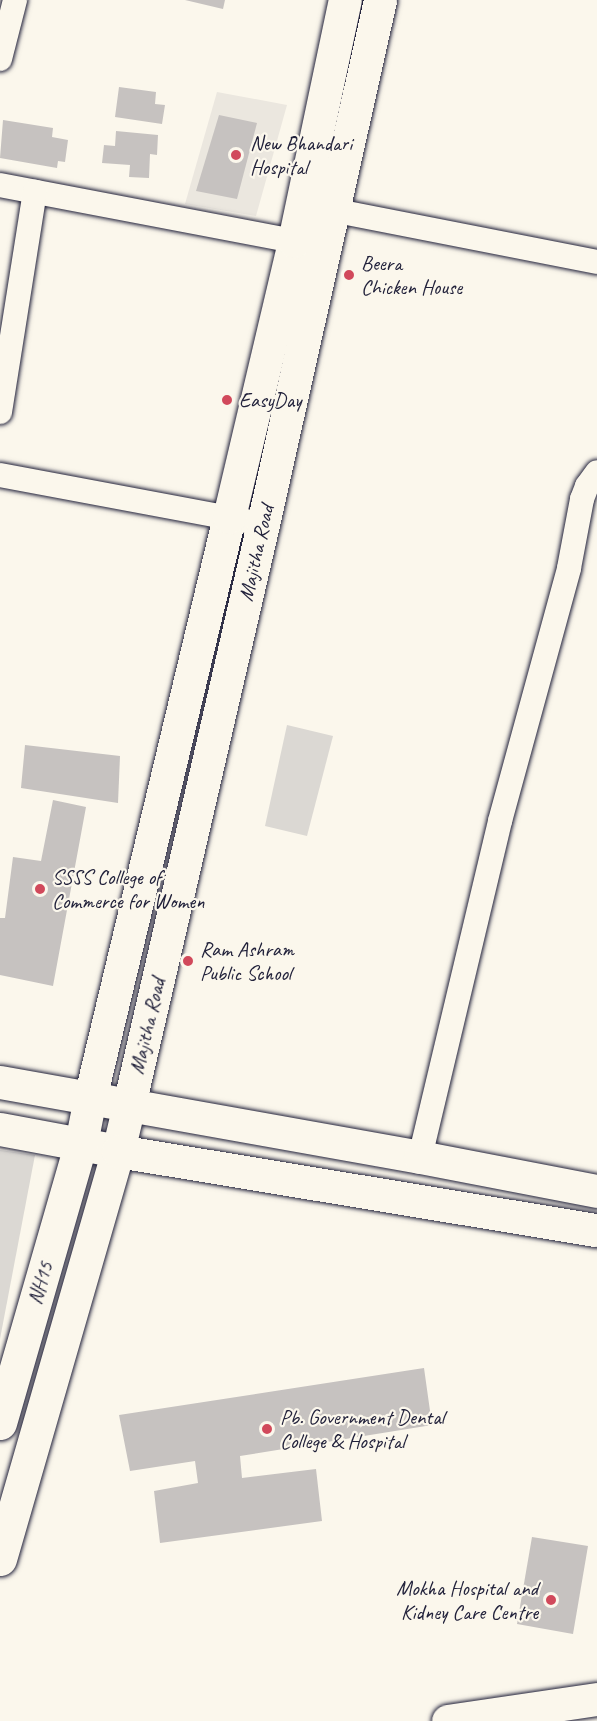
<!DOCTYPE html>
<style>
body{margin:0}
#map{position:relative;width:597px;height:1721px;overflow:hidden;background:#fbf7ec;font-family:Caveat,sans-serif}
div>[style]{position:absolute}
.built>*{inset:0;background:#ebe7df}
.green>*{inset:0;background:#dbd8d3}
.building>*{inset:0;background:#c6c2c0}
.roads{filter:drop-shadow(0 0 2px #22223b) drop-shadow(0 0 2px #22223b)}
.street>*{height:24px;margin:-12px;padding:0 12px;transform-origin:12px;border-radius:12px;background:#fbf7ec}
.secondary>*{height:33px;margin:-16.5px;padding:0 16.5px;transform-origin:16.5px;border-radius:16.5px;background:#fbf7ec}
.primary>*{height:33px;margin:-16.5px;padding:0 16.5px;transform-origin:16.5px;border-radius:16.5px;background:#fbf7ec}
.dots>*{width:16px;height:16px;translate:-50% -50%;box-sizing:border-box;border:3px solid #fbf7ec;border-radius:50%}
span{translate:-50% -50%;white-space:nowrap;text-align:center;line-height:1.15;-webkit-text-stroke:4.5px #fbf7ec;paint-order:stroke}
.poi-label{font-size:21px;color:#22223b}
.left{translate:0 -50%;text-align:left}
.right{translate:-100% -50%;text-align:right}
.street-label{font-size:21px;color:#22223b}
</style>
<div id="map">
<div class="built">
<div style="clip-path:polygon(217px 92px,287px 105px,256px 216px,185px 204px)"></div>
</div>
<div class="green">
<div style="clip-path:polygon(287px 725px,333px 736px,307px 836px,265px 826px)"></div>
<div style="clip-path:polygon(0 1150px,35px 1155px,0 1339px)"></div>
</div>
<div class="building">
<div style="clip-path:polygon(185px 0,225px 0,223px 9px)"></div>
<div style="clip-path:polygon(119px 87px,156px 92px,155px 104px,165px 105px,162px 124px,115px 117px)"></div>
<div style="clip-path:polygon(219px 115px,257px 123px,237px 199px,196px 191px)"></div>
<div style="clip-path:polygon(3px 120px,53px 128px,52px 137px,68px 140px,65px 162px,58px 161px,57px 168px,0 158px)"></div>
<div style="clip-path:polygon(116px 131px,158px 135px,157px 155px,150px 154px,149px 178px,129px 177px,130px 165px,102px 163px,104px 145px,115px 146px)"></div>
<div style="clip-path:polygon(25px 745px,120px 756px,118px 803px,21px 788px)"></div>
<div style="clip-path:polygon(53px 800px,86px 807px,53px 986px,0 975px,0 918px,5px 918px,13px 857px,41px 861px)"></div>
<div style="clip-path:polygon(424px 1368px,432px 1425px,240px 1456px,242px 1478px,316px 1469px,322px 1521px,160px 1543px,154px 1491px,198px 1483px,195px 1461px,130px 1471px,119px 1415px)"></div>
<div style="clip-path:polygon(532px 1537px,588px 1546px,573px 1634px,517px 1624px)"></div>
</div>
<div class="roads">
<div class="street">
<div style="left:0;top:59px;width:61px;rotate:-75.7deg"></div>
<div style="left:0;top:185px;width:299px;rotate:10.8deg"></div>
<div style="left:332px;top:210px;width:270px;rotate:11.1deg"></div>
<div style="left:0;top:412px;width:223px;rotate:-81deg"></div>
<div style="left:0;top:475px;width:268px;rotate:10.6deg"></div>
<div style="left:420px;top:1157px;width:345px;rotate:-76.6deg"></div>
<div style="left:500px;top:821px;width:262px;rotate:-74.7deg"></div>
<div style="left:569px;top:568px;width:70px;rotate:-79.3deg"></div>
<div style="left:582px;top:499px;width:14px;rotate:-69deg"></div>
<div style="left:587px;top:486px;width:17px;rotate:-54deg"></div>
</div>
<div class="secondary">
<div style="left:90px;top:1098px;width:597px;rotate:-76.55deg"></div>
<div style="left:229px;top:517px;width:284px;rotate:-76.7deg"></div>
<div style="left:294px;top:241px;width:246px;rotate:-78.1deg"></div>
<div style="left:129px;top:1105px;width:596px;rotate:-77.01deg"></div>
<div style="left:263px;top:524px;width:537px;rotate:-77.41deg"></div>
</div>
<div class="primary">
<div style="left:0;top:1082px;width:427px;rotate:10.1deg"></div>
<div style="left:420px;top:1157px;width:180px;rotate:10.9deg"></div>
<div style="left:0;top:1129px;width:120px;rotate:10.6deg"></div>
<div style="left:118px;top:1151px;width:47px;rotate:-76.6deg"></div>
<div style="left:0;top:1423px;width:291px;rotate:-73.9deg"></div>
<div style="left:81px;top:1143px;width:46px;rotate:-78.7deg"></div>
<div style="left:0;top:1559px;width:425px;rotate:-73.9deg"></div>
<div style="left:118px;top:1151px;width:485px;rotate:9.4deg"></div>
<div style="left:448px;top:1721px;width:151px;rotate:-8.4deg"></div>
</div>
</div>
<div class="dots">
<div style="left:236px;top:155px;background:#d1495b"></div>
<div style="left:349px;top:275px;background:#d1495b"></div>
<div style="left:227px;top:400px;background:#d1495b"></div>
<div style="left:40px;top:889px;background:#d1495b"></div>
<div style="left:188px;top:961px;background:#d1495b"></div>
<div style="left:267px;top:1429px;background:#d1495b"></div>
<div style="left:551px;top:1600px;background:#d1495b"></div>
</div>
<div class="poi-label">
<span class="left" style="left:250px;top:155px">New Bhandari<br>Hospital</span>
<span class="left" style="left:361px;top:275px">Beera<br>Chicken House</span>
<span class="left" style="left:239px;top:400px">EasyDay</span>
<span class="left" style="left:52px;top:889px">SSSS College of<br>Commerce for Women</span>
<span class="left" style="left:200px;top:961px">Ram Ashram<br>Public School</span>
<span class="left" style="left:280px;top:1429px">Pb. Government Dental<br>College &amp; Hospital</span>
<span class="right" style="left:538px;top:1600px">Mokha Hospital and<br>Kidney Care Centre</span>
</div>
<div class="street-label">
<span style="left:256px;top:553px;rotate:-77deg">Majitha Road</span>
<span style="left:147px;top:1026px;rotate:-77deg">Majitha Road</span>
<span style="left:40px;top:1283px;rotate:-74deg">NH15</span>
</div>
</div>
